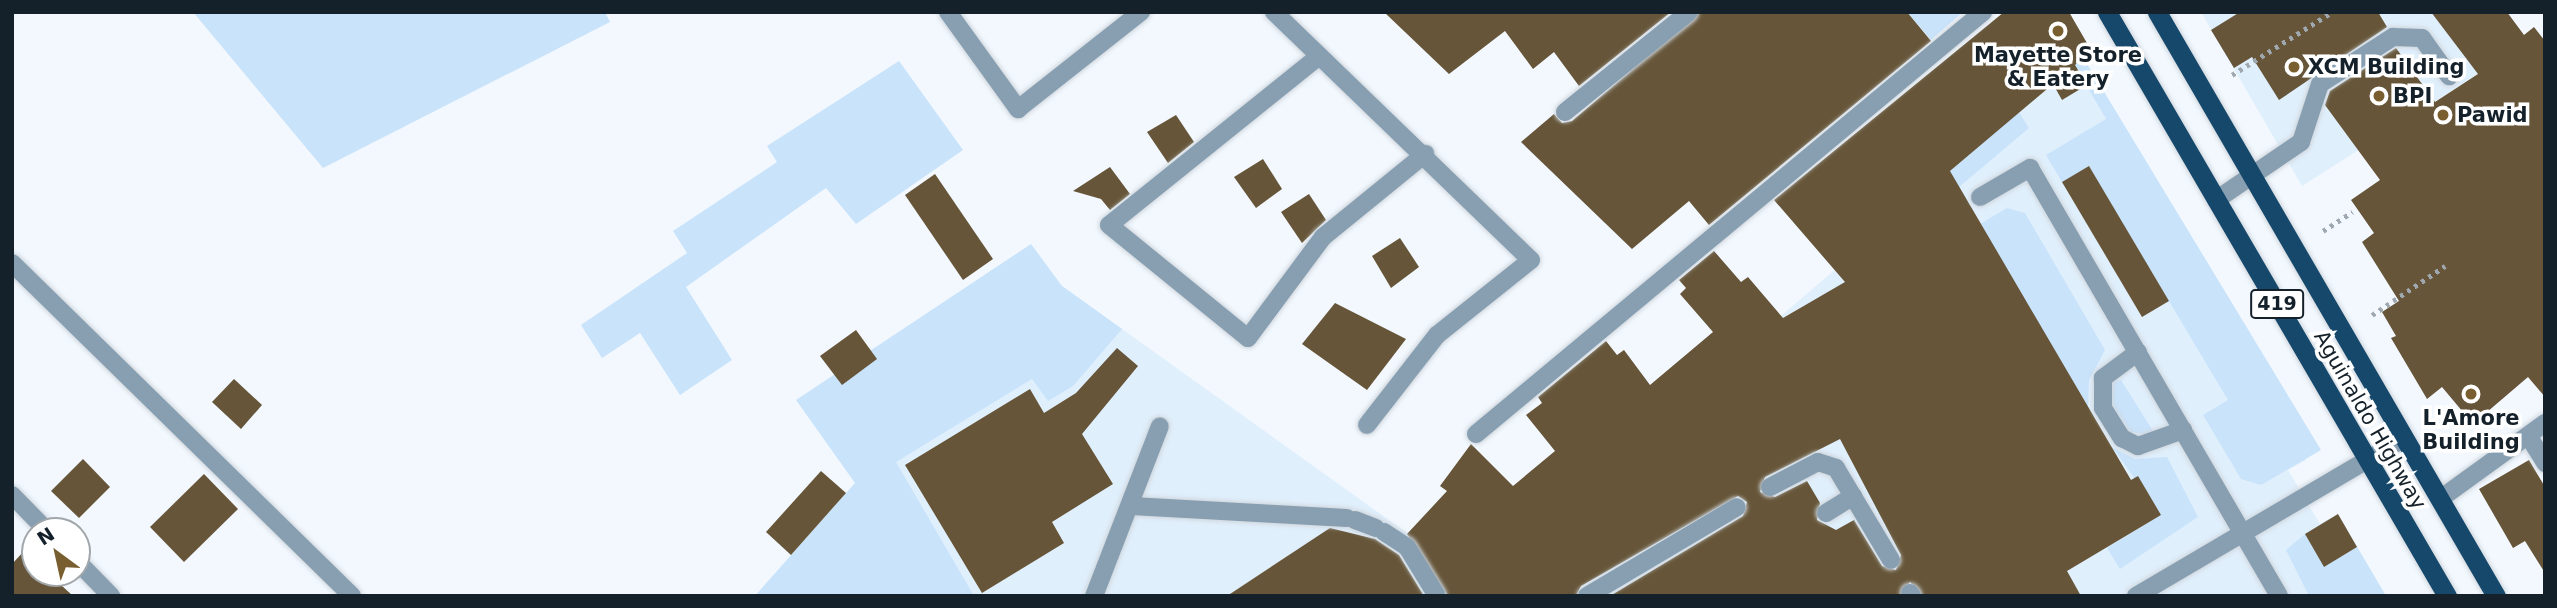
<!DOCTYPE html>
<style>
body{margin:0}
#map{position:relative;width:2557px;height:608px;overflow:hidden;background:#f2f8fe;font-family:"DejaVu Sans",sans-serif}
div>[style]{position:absolute}
.built>*{inset:0;background:#e0effc}
.green>*{inset:0;background:#c9e3fb}
.building>*{inset:0;background:#665538}
.path>*{height:4.5px;margin-top:-2.25px;transform-origin:0;background:repeating-linear-gradient(90deg,#a0a8af 0 3.5px,transparent 0 8.5px)}
.roads{filter:drop-shadow(0 0 2px #cfd6dc) drop-shadow(0 0 2px #cfd6dc)}
.service>*{height:18px;margin:-9px;padding:0 9px;transform-origin:9px;border-radius:9px;background:#889fb2}
.minor>*{height:18px;margin:-9px;padding:0 9px;transform-origin:9px;border-radius:9px;background:#889fb2}
.trunk>*{height:19px;margin:-9.5px;padding:0 9.5px;transform-origin:9.5px;border-radius:9.5px;background:#16486c}
.dots>*{width:19px;height:19px;translate:-50% -50%;box-sizing:border-box;border:4px solid #fff;border-radius:50%}
span{translate:-50% -50%;white-space:nowrap;text-align:center;line-height:1.15;-webkit-text-stroke:7px #fff;paint-order:stroke}
.shield-label span{padding:2px 5px;background:#fff;border:2px solid;border-radius:5px;-webkit-text-stroke-width:0}
.shield-label{font-size:19px;color:#15212a;font-weight:700}
.poi-label{font-size:21px;color:#15212a;font-weight:700}
.left{translate:0 -50%;text-align:left}
.street-label{font-size:21px;color:#15212a}
.frame{position:absolute;inset:0;border:14px solid #15212a;pointer-events:none}
.north{position:absolute;left:21px;top:517px;width:70px;height:70px;box-sizing:border-box;background:#fff;border:2px solid #a1a6aa;border-radius:50%;rotate:327deg;font-size:19px;font-weight:700;line-height:28px;text-align:center;color:#15212a}
.north::after{content:'';display:block;margin:auto;width:24px;height:32px;background:#795f30;clip-path:polygon(50% 0,100% 100%,50% 72%,0 100%)}
</style>
<div id="map">
<div class="built">
<div style="clip-path:polygon(2201px 12px,2447px 12px,2489px 67px,2302px 186px)"></div>
<div style="clip-path:polygon(2074px 65px,2306px 460px,2288px 470px,2320px 524px,2338px 514px,2386px 596px,755px 596px,855px 483px,1062px 286px,1407px 533px,1468px 584px)"></div>
</div>
<div class="green">
<div style="clip-path:polygon(193px 12px,605px 12px,610px 22px,323px 168px)"></div>
<div style="clip-path:polygon(1907px 12px,1963px 12px,1931px 40px)"></div>
<div style="clip-path:polygon(2083px 57px,2321px 450px,2261px 485px,2241px 479px,2203px 415px,2228px 400px,2089px 167px,2062px 182px,2046px 155px,2106px 119px,2074px 65px)"></div>
<div style="clip-path:polygon(899px 61px,963px 150px,856px 224px,826px 188px,686px 287px,732px 360px,680px 395px,640px 333px,602px 358px,581px 325px,687px 253px,673px 231px,777px 162px,767px 146px)"></div>
<div style="clip-path:polygon(2019px 112px,2029px 128px,1959px 187px,1928px 190px)"></div>
<div style="clip-path:polygon(2007px 208px,2025px 213px,2105px 350px,2089px 380px,2088px 408px,1980px 224px)"></div>
<div style="clip-path:polygon(1031px 244px,1062px 286px,1122px 329px,1073px 386px,1048px 401px,1032px 379px,896px 462px,974px 596px,755px 596px,855px 483px,796px 400px)"></div>
<div style="clip-path:polygon(2121px 380px,2153px 431px,2153px 435px,2130px 432px,2111px 403px,2113px 382px)"></div>
<div style="clip-path:polygon(2112px 447px,2135px 459px,2167px 457px,2198px 517px,2120px 569px,2107px 548px,2161px 515px)"></div>
<div style="clip-path:polygon(2305px 534px,2324px 566px,2357px 547px,2386px 596px,2309px 596px,2286px 550px)"></div>
</div>
<div class="building">
<div style="clip-path:polygon(1384px 12px,1671px 12px,1579px 86px,1554px 52px,1533px 69px,1505px 31px,1449px 74px)"></div>
<div style="clip-path:polygon(1700px 12px,1907px 12px,1931px 41px,1709px 225px,1689px 201px,1632px 249px,1521px 142px,1554px 114px,1562px 123px,1572px 121px)"></div>
<div style="clip-path:polygon(evenodd,2004px 12px,2069px 12px,2091px 50px,2075px 65px,2087px 85px,2062px 100px,2053px 84px,1950px 171px,2131px 480px,2138px 476px,2161px 515px,2067px 571px,2081px 596px,1923px 596px,1910px 582px,1899px 596px,1610px 596px,1743px 516px,1747px 502px,1738px 496px,1581px 586px,1576px 596px,1448px 596px,1407px 534px,1447px 491px,1440px 486px,1471px 444px,1513px 486px,1555px 451px,1526px 415px,1542px 403px,1538px 397px,1606px 341px,1617px 355px,1624px 350px,1650px 385px,1713px 332px,1680px 294px,1686px 288px,1679px 280px,1714px 251px,1741px 282px,1748px 277px,1783px 318px,1845px 282px,1774px 200px,2004px 12px,1840px 439px,1901px 555px,1896px 570px,1882px 566px,1854px 520px,1836px 530px,1817px 520px,1820px 503px,1807px 481px,1775px 497px,1760px 492px,1765px 477px,1840px 439px)"></div>
<div style="clip-path:polygon(2240px 12px,2378px 12px,2387px 27px,2279px 100px,2252px 57px,2234px 68px,2211px 30px)"></div>
<div style="clip-path:polygon(2431px 12px,2507px 12px,2524px 35px,2534px 27px,2545px 41px,2545px 397px,2528px 377px,2473px 424px,2442px 387px,2427px 399px,2391px 338px,2396px 336px,2382px 312px,2399px 301px,2362px 242px,2374px 233px,2351px 200px,2380px 180px,2325px 105px,2330px 91px,2396px 48px,2435px 102px,2478px 74px)"></div>
<div style="clip-path:polygon(1176px 115px,1194px 142px,1168px 163px,1147px 132px)"></div>
<div style="clip-path:polygon(1263px 159px,1282px 189px,1256px 208px,1234px 177px)"></div>
<div style="clip-path:polygon(2089px 166px,2169px 301px,2142px 317px,2062px 182px)"></div>
<div style="clip-path:polygon(1110px 167px,1130px 194px,1110px 210px,1101px 199px,1073px 191px)"></div>
<div style="clip-path:polygon(935px 174px,993px 259px,963px 280px,905px 195px)"></div>
<div style="clip-path:polygon(1309px 194px,1326px 220px,1302px 243px,1281px 212px)"></div>
<div style="clip-path:polygon(1400px 238px,1419px 267px,1391px 288px,1372px 256px)"></div>
<div style="clip-path:polygon(1335px 303px,1406px 339px,1367px 390px,1302px 344px)"></div>
<div style="clip-path:polygon(856px 330px,877px 359px,842px 385px,820px 356px)"></div>
<div style="clip-path:polygon(1117px 348px,1138px 366px,1082px 434px,1113px 484px,1052px 522px,1064px 543px,982px 593px,905px 465px,1030px 389px,1044px 413px,1076px 393px)"></div>
<div style="clip-path:polygon(234px 379px,262px 405px,241px 429px,212px 402px)"></div>
<div style="clip-path:polygon(83px 459px,110px 487px,79px 518px,51px 491px)"></div>
<div style="clip-path:polygon(2529px 460px,2545px 487px,2545px 573px,2525px 541px,2513px 548px,2479px 489px)"></div>
<div style="clip-path:polygon(821px 471px,846px 493px,791px 555px,766px 532px)"></div>
<div style="clip-path:polygon(204px 474px,238px 509px,184px 562px,150px 527px)"></div>
<div style="clip-path:polygon(2338px 514px,2357px 547px,2324px 567px,2305px 534px)"></div>
<div style="clip-path:polygon(1330px 528px,1375px 539px,1399px 555px,1424px 596px,1227px 596px)"></div>
<div style="clip-path:polygon(24px 551px,35px 561px,35px 573px,48px 573px,73px 596px,12px 596px,12px 564px)"></div>
</div>
<div class="path">
<div style="left:2232px;top:75px;width:118px;rotate:-32.2deg"></div>
<div style="left:2323px;top:231px;width:35px;rotate:-33deg"></div>
<div style="left:2372px;top:315px;width:88px;rotate:-33.9deg"></div>
</div>
<div class="roads">
<div class="service">
<div style="left:1980px;top:197px;width:58px;rotate:-30.1deg"></div>
<div style="left:2030px;top:168px;width:495px;rotate:59.8deg"></div>
<div style="left:2216px;top:200px;width:103px;rotate:-34.3deg"></div>
<div style="left:2301px;top:142px;width:61px;rotate:-71.9deg"></div>
<div style="left:2320px;top:84px;width:87px;rotate:-32.8deg"></div>
<div style="left:2393px;top:37px;width:29px;rotate:2deg"></div>
<div style="left:2422px;top:38px;width:47px;rotate:54.6deg"></div>
<div style="left:2138px;top:352px;width:44px;rotate:143.4deg"></div>
<div style="left:2103px;top:378px;width:30px;rotate:90deg"></div>
<div style="left:2103px;top:408px;width:36px;rotate:58deg"></div>
<div style="left:2122px;top:438px;width:18px;rotate:27deg"></div>
<div style="left:2138px;top:446px;width:48px;rotate:-19.6deg"></div>
<div style="left:1770px;top:487px;width:54px;rotate:-27.5deg"></div>
<div style="left:1818px;top:462px;width:19px;rotate:18deg"></div>
<div style="left:1836px;top:468px;width:107px;rotate:59.1deg"></div>
<div style="left:1132px;top:506px;width:215px;rotate:3.2deg"></div>
<div style="left:1826px;top:513px;width:32px;rotate:-32deg"></div>
<div style="left:1355px;top:520px;width:22px;rotate:21deg"></div>
<div style="left:1384px;top:532px;width:27px;rotate:33deg"></div>
<div style="left:1407px;top:547px;width:57px;rotate:58.5deg"></div>
<div style="left:1910px;top:593px;width:4px;rotate:56deg"></div>
<div style="left:1094px;top:596px;width:182px;rotate:-68.8deg"></div>
<div style="left:1587px;top:596px;width:174px;rotate:-30.7deg"></div>
<div style="left:2136px;top:596px;width:311px;rotate:-30.5deg"></div>
</div>
<div class="minor">
<div style="left:948px;top:12px;width:120px;rotate:54.2deg"></div>
<div style="left:1018px;top:109px;width:157px;rotate:-38.3deg"></div>
<div style="left:1274px;top:12px;width:357px;rotate:44deg"></div>
<div style="left:1531px;top:260px;width:120px;rotate:141.4deg"></div>
<div style="left:1437px;top:335px;width:114px;rotate:127.9deg"></div>
<div style="left:1318px;top:57px;width:268px;rotate:141.2deg"></div>
<div style="left:1109px;top:225px;width:179px;rotate:39.1deg"></div>
<div style="left:1248px;top:338px;width:126px;rotate:-53.4deg"></div>
<div style="left:1323px;top:237px;width:132px;rotate:-39.1deg"></div>
<div style="left:1565px;top:112px;width:159px;rotate:-38.9deg"></div>
<div style="left:12px;top:263px;width:476px;rotate:44.4deg"></div>
<div style="left:1476px;top:434px;width:660px;rotate:-39.77deg"></div>
<div style="left:2529px;top:437px;width:31px;rotate:58deg"></div>
<div style="left:12px;top:495px;width:50px;rotate:45.8deg"></div>
<div style="left:2440px;top:499px;width:130px;rotate:-35.9deg"></div>
<div style="left:77px;top:561px;width:49px;rotate:45.8deg"></div>
</div>
<div class="trunk">
<div style="left:2107px;top:12px;width:676px;rotate:59.79deg"></div>
<div style="left:2157px;top:12px;width:675px;rotate:59.87deg"></div>
</div>
</div>
<div class="dots">
<div style="left:2058px;top:31px;background:#795f30"></div>
<div style="left:2294px;top:67px;background:#795f30"></div>
<div style="left:2379px;top:96px;background:#795f30"></div>
<div style="left:2443px;top:115px;background:#795f30"></div>
<div style="left:2471px;top:394px;background:#795f30"></div>
</div>
<div class="shield-label">
<span style="left:2277px;top:304px">419</span>
</div>
<div class="poi-label">
<span style="left:2058px;top:67px">Mayette Store<br>&amp; Eatery</span>
<span class="left" style="left:2308px;top:67px">XCM Building</span>
<span class="left" style="left:2393px;top:96px">BPI</span>
<span class="left" style="left:2457px;top:115px">Pawid</span>
<span style="left:2471px;top:430px">L'Amore<br>Building</span>
</div>
<div class="street-label">
<span style="left:2370px;top:420px;rotate:60deg">Aguinaldo Highway</span>
</div>
<div class="frame"></div>
<div class="north">N</div>
</div>
